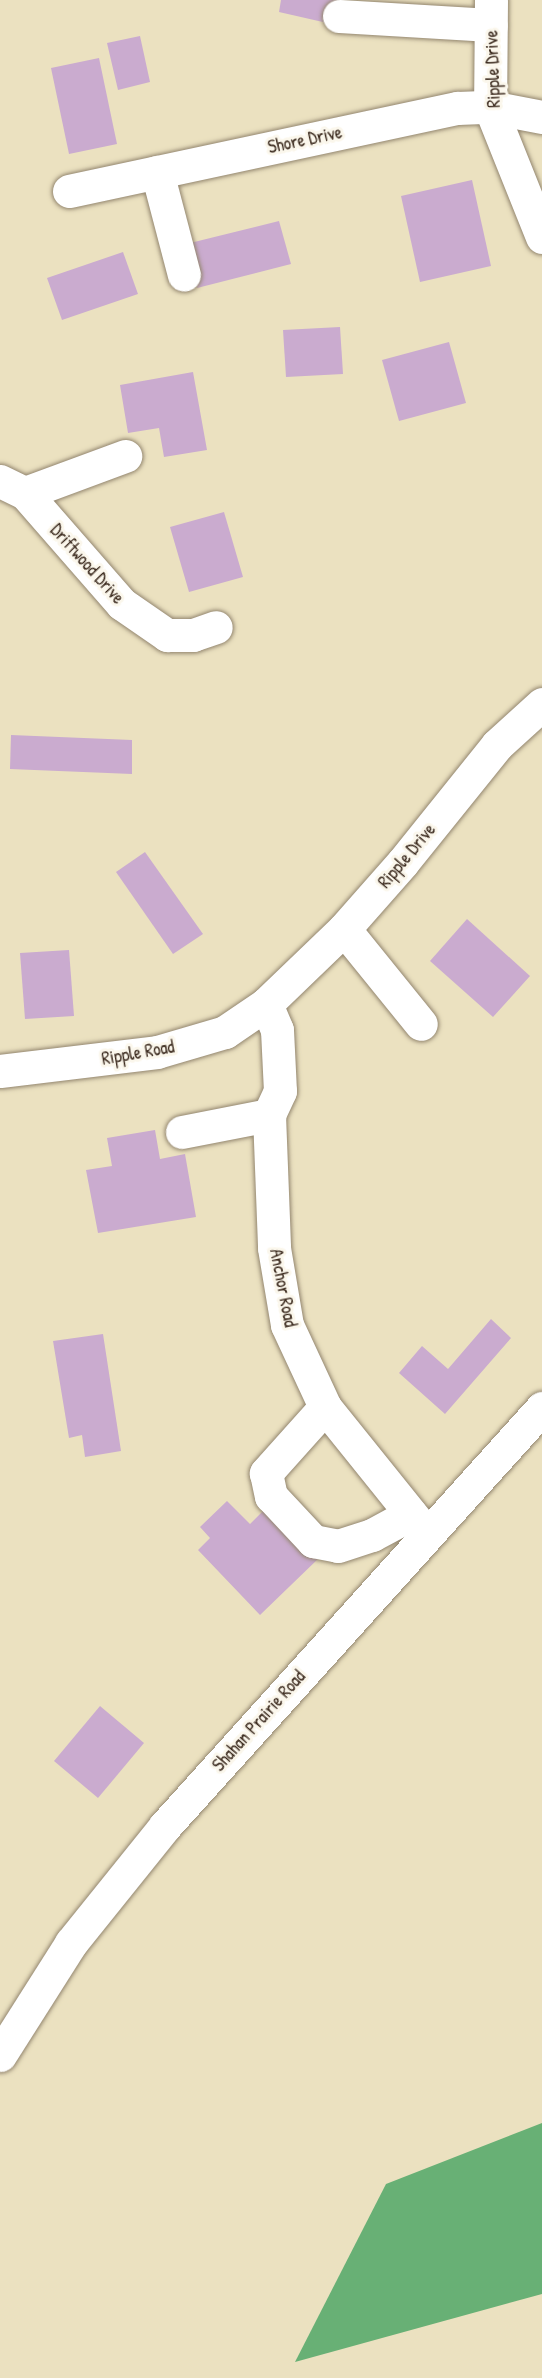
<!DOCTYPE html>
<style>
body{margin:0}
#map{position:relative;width:542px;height:2378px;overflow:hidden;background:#ebe1c0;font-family:"Patrick Hand",sans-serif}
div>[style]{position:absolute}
.forest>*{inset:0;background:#68b075}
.building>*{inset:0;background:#caabcf}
.roads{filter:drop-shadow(0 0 2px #93866f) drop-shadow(0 0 2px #93866f)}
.minor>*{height:33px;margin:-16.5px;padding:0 16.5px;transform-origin:16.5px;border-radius:16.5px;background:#fff}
span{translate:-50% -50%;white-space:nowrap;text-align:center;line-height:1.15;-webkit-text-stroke:6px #fbf7ec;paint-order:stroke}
.street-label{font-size:18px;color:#3b2a1e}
</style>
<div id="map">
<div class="forest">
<div style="clip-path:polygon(542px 2123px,542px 2294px,295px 2362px,386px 2184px)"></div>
</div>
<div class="building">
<div style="clip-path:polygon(281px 0,342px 0,336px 25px,279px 12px)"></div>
<div style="clip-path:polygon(140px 36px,150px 82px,118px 90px,107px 43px)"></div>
<div style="clip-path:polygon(99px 58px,117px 144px,69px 154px,51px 68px)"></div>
<div style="clip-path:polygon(472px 180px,491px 266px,420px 282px,401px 196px)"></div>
<div style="clip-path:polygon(279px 221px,291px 264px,197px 288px,186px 244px)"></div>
<div style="clip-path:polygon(123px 252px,138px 294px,62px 320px,47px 278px)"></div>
<div style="clip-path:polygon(340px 327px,343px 374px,286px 377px,283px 330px)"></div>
<div style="clip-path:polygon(449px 342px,466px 403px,399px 421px,382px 360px)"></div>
<div style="clip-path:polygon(193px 372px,207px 450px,164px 457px,159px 428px,128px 433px,120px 385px)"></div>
<div style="clip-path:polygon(224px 512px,243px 577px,189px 592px,170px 527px)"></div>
<div style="clip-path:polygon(11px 735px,132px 740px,132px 774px,10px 769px)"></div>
<div style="clip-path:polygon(145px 852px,203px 934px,173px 954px,116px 872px)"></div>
<div style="clip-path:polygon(467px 919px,530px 976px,493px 1017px,430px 961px)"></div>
<div style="clip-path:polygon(69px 950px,74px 1016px,25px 1019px,20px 953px)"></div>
<div style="clip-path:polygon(155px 1130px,160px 1159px,185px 1154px,196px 1217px,98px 1233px,86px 1170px,112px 1166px,107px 1138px)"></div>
<div style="clip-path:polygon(491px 1319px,511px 1338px,445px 1414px,399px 1373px,422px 1346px,448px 1369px)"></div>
<div style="clip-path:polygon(103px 1334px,121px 1451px,85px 1457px,82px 1435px,69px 1438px,53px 1341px)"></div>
<div style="clip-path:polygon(227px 1501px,250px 1524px,269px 1505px,319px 1558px,260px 1615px,198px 1550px,210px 1538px,200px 1527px)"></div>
<div style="clip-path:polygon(100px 1706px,144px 1743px,98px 1798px,54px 1761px)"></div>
</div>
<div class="roads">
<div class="minor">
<div style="left:491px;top:0;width:107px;rotate:90.5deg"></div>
<div style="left:490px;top:107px;width:140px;rotate:68.2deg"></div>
<div style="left:339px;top:16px;width:152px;rotate:3.4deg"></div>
<div style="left:157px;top:172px;width:106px;rotate:75.3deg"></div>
<div style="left:69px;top:191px;width:397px;rotate:-12.1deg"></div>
<div style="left:457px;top:108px;width:33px;rotate:-2deg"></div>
<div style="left:490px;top:107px;width:53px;rotate:10.9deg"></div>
<div style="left:0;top:481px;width:28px;rotate:26deg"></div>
<div style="left:25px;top:493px;width:147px;rotate:48.9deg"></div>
<div style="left:122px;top:604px;width:55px;rotate:34.6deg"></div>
<div style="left:167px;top:635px;width:26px"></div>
<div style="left:193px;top:635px;width:24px;rotate:-19deg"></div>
<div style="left:25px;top:493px;width:107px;rotate:-20.3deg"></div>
<div style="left:344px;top:929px;width:122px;rotate:51deg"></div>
<div style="left:266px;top:1004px;width:28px;rotate:67deg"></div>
<div style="left:277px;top:1030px;width:61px;rotate:87.2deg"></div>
<div style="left:280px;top:1091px;width:26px;rotate:115deg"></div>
<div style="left:269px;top:1115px;width:133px;rotate:87.8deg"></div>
<div style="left:274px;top:1248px;width:78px;rotate:80.4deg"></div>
<div style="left:287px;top:1325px;width:90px;rotate:65.1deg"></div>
<div style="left:325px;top:1407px;width:163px;rotate:51.2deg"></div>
<div style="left:0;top:1071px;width:158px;rotate:-6.9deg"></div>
<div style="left:157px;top:1052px;width:71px;rotate:-16.4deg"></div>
<div style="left:225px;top:1032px;width:50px;rotate:-34.3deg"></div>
<div style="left:266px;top:1004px;width:108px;rotate:-43.9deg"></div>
<div style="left:344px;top:929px;width:89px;rotate:-48.6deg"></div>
<div style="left:403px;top:862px;width:150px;rotate:-51.2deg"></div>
<div style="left:497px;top:745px;width:61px;rotate:-42.3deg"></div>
<div style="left:182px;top:1132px;width:89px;rotate:-11.1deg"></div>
<div style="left:325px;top:1407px;width:89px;rotate:131.8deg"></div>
<div style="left:266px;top:1473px;width:24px;rotate:78deg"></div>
<div style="left:271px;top:1496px;width:62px;rotate:47deg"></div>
<div style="left:313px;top:1541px;width:25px;rotate:11deg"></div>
<div style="left:338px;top:1546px;width:36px;rotate:-18deg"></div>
<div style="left:372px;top:1535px;width:44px;rotate:-28.3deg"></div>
<div style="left:0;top:2055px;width:133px;rotate:-57.6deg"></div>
<div style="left:71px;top:1943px;width:150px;rotate:-51.2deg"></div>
<div style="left:165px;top:1826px;width:563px;rotate:-47.95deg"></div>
</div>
</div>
<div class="street-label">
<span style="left:493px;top:69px;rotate:-92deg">Ripple Drive</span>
<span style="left:305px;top:140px;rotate:-12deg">Shore Drive</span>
<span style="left:87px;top:564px;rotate:48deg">Driftwood Drive</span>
<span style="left:407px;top:856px;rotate:-50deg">Ripple Drive</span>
<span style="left:138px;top:1053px;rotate:-10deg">Ripple Road</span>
<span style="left:283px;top:1288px;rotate:79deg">Anchor Road</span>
<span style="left:259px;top:1721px;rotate:-48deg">Shahan Prairie Road</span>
</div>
</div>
